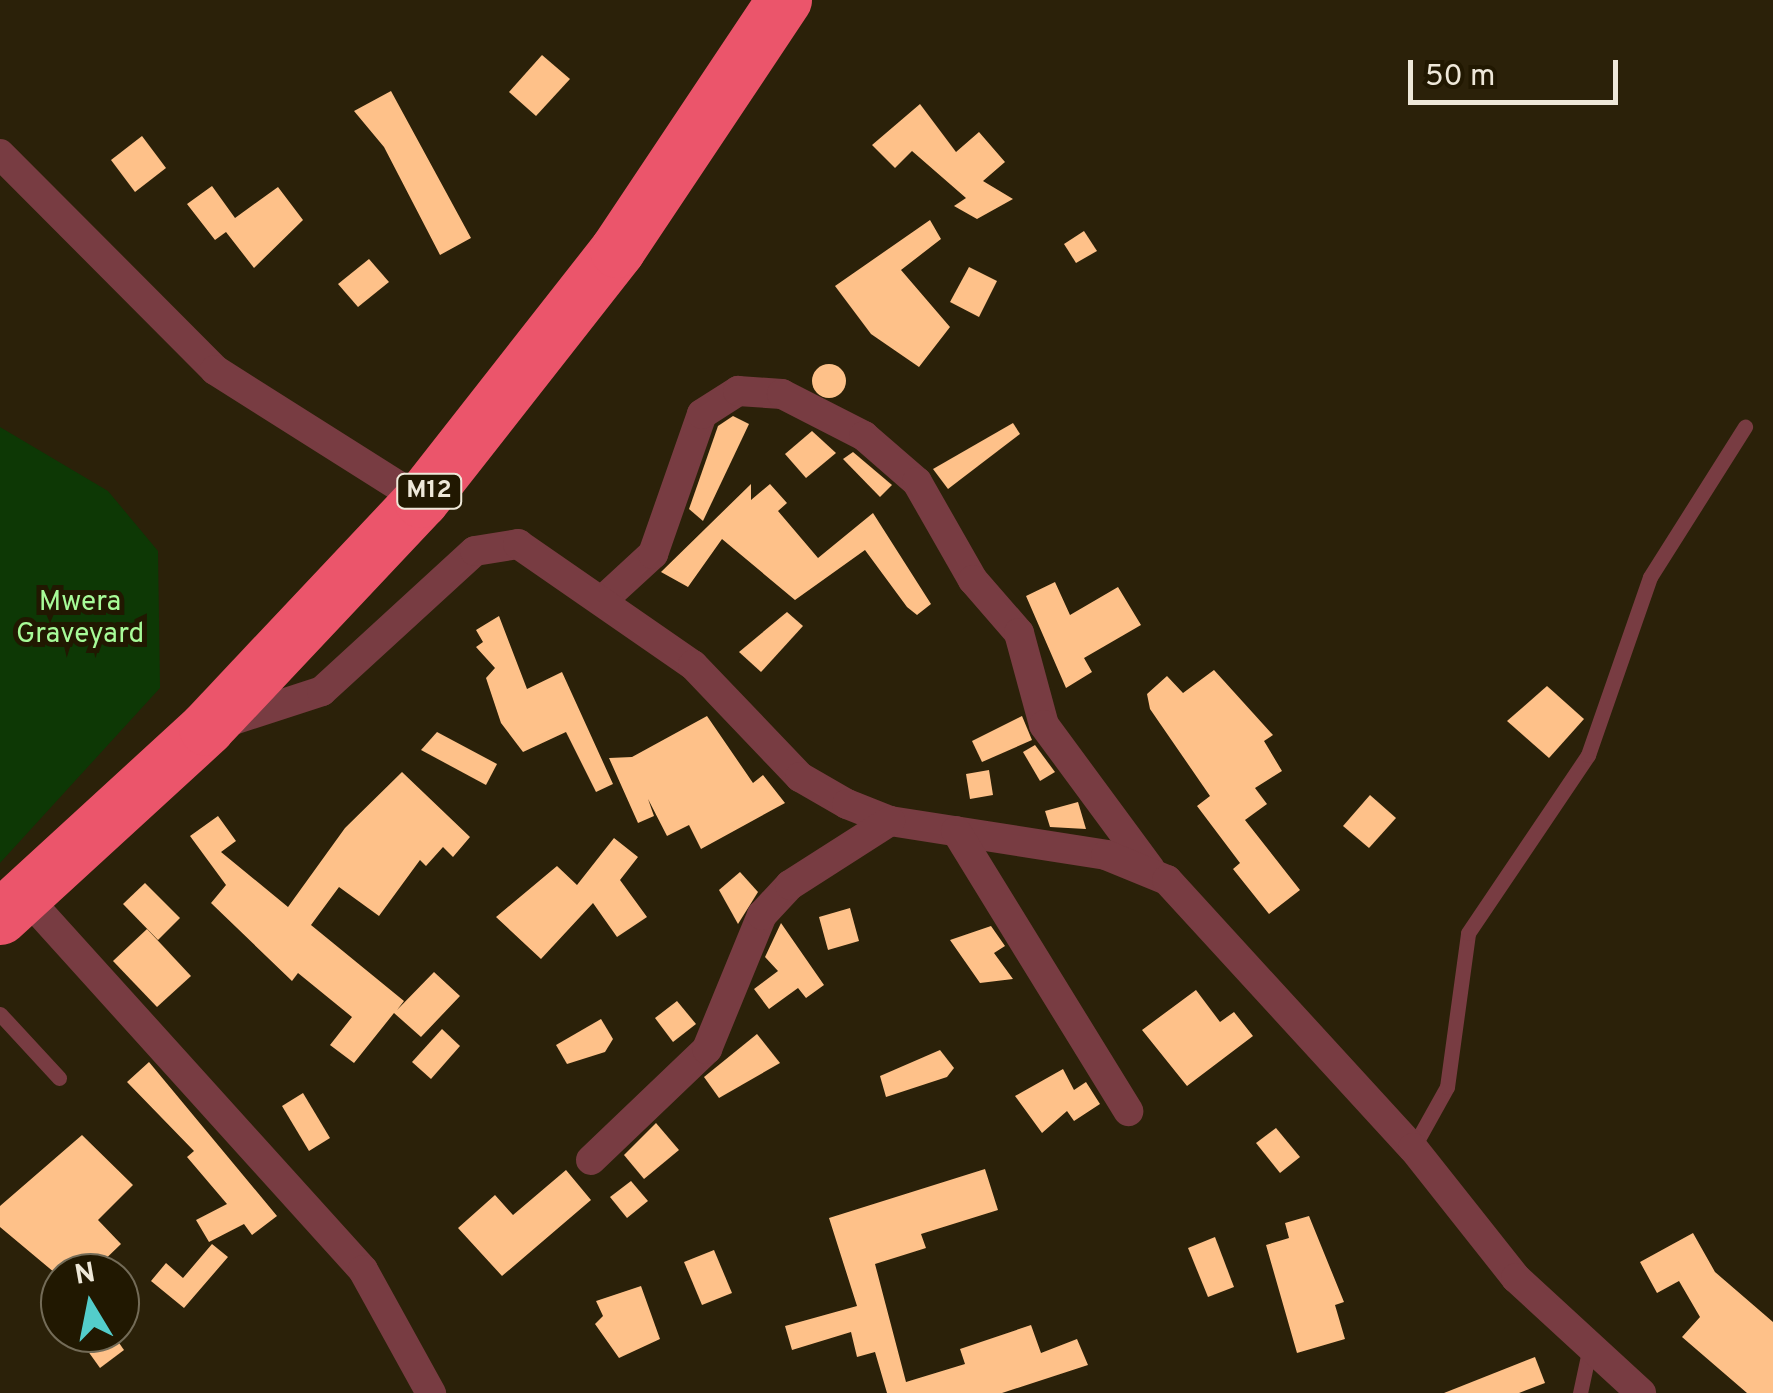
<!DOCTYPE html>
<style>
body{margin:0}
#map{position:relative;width:1773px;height:1393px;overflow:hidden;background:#2b2109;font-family:Overpass,sans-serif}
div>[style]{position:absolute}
.green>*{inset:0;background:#0d3805}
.building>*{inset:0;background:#fec189}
.round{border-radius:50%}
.lane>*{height:15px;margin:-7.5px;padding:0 7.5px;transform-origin:7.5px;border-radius:7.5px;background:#783c42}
.street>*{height:30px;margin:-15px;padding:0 15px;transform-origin:15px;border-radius:15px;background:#783c42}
.highway>*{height:55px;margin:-27.5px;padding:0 27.5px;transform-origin:27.5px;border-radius:27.5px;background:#eb556b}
span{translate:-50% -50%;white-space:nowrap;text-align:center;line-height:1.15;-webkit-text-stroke:10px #211801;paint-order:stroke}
.shield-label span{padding:2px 8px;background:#211801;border:2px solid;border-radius:8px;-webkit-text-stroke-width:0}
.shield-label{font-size:25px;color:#eee8d9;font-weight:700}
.park-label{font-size:28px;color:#a7fb98}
.north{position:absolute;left:40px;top:1253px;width:100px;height:100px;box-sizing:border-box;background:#211801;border:2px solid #736b57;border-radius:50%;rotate:350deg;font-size:28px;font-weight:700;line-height:40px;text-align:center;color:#eee8d9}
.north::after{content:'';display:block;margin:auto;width:35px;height:45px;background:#53cdcb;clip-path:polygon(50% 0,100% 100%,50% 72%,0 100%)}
.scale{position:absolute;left:1408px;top:60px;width:210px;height:45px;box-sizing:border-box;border:5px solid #eee8d9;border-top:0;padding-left:12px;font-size:30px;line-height:35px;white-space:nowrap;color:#eee8d9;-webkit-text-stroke:8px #211801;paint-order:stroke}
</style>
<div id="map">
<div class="green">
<div style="clip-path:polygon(0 427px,108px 491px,158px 551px,160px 688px,0 863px)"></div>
</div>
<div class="building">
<div style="clip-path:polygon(542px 55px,570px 79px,536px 116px,509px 92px)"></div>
<div style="clip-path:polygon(391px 91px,471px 238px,440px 255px,384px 147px,354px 111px)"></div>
<div style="clip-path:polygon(920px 104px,956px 152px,979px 132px,1005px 162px,983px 181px,1013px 199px,977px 219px,954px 206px,966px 198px,912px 151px,895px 168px,872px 145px)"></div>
<div style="clip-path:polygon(142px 136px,166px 168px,135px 192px,111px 160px)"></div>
<div style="clip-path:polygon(212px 186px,235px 218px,278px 187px,303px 220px,254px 268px,226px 232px,215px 240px,187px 204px)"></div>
<div style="clip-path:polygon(930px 220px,941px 239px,901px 270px,950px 327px,919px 367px,871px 334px,835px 286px)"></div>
<div style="clip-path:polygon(1084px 231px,1097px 251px,1076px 263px,1064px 244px)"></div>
<div style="clip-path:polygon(369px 259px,389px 282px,358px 307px,338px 284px)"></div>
<div style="clip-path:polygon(969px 267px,997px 281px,979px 317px,950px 302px)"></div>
<div class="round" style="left:812px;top:364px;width:34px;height:34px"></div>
<div style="clip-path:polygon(733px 416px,749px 424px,703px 521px,689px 509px,718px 426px)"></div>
<div style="clip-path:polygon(1013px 423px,1020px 434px,948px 489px,933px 469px)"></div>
<div style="clip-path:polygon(812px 431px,836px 453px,806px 478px,785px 454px)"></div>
<div style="clip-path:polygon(853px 452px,892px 485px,880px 497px,843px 459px)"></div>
<div style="clip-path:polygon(751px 484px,751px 500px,770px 484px,787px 503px,778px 511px,818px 558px,873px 513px,931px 604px,917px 615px,907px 607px,865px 550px,795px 600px,722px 539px,688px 587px,661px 572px)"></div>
<div style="clip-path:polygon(1055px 582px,1070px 615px,1118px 587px,1141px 625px,1084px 658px,1092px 672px,1066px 688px,1026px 596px)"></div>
<div style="clip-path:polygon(787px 612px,803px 626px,761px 672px,739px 652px)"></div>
<div style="clip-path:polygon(499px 616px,527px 689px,562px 672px,613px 784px,596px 792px,566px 732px,523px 752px,501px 723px,486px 678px,495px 668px,476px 647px,483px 642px,476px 630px)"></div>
<div style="clip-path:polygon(1214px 670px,1273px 735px,1264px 741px,1282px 771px,1255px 788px,1267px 804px,1245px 820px,1300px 890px,1269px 914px,1233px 869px,1240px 863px,1197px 806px,1210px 796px,1150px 709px,1147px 694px,1167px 676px,1183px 693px)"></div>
<div style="clip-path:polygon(1547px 686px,1584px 719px,1549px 758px,1507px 721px)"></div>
<div style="clip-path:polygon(707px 716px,753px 783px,763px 775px,785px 803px,701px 849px,689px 825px,667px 836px,648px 799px,654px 816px,638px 823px,609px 758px,632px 757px)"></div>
<div style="clip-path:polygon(1022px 716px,1032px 740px,982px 762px,972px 741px)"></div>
<div style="clip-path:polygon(437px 732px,497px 764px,486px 785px,421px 750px)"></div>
<div style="clip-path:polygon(1035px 745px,1055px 772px,1040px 781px,1023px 752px)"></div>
<div style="clip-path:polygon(989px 770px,993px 795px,970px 799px,966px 774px)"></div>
<div style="clip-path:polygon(402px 772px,470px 837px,453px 857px,443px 847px,426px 866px,420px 860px,379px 916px,339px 887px,311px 925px,404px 1001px,397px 1010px,434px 972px,460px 996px,421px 1037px,394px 1013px,354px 1063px,330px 1045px,352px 1017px,298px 973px,292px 981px,211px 903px,226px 885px,190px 836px,218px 816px,236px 841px,221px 852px,288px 907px,345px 828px)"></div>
<div style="clip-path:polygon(1370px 795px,1396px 818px,1369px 848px,1343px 826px)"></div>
<div style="clip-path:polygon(1078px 802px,1086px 829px,1050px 827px,1045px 811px)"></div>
<div style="clip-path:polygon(614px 838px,638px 857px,620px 880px,647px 917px,617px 937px,593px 903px,541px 959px,496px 917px,557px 866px,577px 885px)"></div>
<div style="clip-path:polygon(740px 872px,758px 892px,738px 924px,719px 890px)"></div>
<div style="clip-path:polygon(145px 883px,180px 918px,158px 940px,123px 904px)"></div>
<div style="clip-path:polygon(850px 908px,859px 941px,828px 950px,819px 917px)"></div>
<div style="clip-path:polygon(781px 923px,824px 985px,806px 998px,798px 988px,769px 1009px,754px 989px,778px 971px,765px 957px)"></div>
<div style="clip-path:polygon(991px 926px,1005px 946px,994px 953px,1013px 979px,980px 983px,950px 940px)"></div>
<div style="clip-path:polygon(147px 929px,191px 976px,157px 1007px,113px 961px)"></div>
<div style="clip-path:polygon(1196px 990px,1220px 1022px,1234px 1012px,1253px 1036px,1187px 1086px,1142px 1030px)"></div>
<div style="clip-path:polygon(677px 1001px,696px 1024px,673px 1042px,655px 1018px)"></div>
<div style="clip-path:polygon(601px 1019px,613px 1039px,605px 1052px,567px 1064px,556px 1045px)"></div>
<div style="clip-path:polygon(442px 1029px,460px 1046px,431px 1079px,412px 1062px)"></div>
<div style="clip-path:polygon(757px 1034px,780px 1063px,719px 1098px,704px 1077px)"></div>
<div style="clip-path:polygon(940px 1050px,954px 1068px,947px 1077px,886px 1097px,880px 1076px)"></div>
<div style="clip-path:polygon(149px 1062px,277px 1216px,252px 1235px,244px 1224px,209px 1242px,196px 1220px,227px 1204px,187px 1157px,194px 1151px,127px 1082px)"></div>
<div style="clip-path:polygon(1063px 1069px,1074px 1090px,1086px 1082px,1100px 1104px,1074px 1121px,1067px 1111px,1042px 1133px,1015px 1096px)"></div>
<div style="clip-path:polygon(303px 1093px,330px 1138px,309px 1151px,282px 1106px)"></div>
<div style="clip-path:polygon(656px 1123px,679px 1150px,644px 1179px,624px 1155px)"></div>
<div style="clip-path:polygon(1276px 1128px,1300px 1157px,1280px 1173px,1256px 1143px)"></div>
<div style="clip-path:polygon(82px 1135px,133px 1185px,98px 1220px,121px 1244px,93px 1271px,84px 1264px,55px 1273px,0 1227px,0 1206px)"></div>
<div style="clip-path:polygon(985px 1169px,998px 1210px,921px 1234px,926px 1248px,875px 1264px,906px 1382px,965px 1364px,960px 1349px,1031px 1325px,1041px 1353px,1077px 1339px,1088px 1365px,1002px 1393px,887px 1393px,875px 1352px,857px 1357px,851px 1332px,792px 1350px,785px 1326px,857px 1306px,829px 1218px)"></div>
<div style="clip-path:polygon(566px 1170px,591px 1200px,502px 1276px,458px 1228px,495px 1195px,513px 1215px)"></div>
<div style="clip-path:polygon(631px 1181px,648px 1201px,627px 1218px,610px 1197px)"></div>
<div style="clip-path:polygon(1309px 1216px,1344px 1302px,1335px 1305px,1345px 1339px,1297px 1353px,1266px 1245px,1289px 1238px,1285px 1223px)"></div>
<div style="clip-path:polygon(1693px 1233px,1715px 1272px,1773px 1322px,1773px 1393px,1747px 1393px,1682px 1337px,1700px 1317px,1679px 1281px,1657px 1293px,1640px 1262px)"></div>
<div style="clip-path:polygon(1215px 1237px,1234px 1287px,1208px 1297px,1188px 1248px)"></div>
<div style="clip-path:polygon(212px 1244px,228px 1257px,184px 1308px,151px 1281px,166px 1263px,183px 1278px)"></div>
<div style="clip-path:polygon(714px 1250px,732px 1293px,702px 1305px,684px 1262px)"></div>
<div style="clip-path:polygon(641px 1286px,660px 1339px,619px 1358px,595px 1324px,603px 1316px,596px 1301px)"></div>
<div style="clip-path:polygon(75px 1333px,112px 1333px,124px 1350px,100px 1368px)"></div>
<div style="clip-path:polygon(1535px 1357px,1545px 1383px,1519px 1393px,1444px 1393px)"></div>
</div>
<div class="lane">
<div style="left:0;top:1014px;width:87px;rotate:47.3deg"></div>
<div style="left:1413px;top:1148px;width:70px;rotate:-60.9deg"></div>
<div style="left:1447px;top:1087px;width:155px;rotate:-82.2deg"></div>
<div style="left:1468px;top:933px;width:215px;rotate:-56deg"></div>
<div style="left:1588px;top:755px;width:188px;rotate:-70.8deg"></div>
<div style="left:1650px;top:577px;width:178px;rotate:-57.7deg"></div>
<div style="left:1580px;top:1393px;width:43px;rotate:-77.9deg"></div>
</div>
<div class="street">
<div style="left:0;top:154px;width:305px;rotate:45.1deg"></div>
<div style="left:215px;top:370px;width:244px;rotate:32.3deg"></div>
<div style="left:604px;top:599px;width:67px;rotate:-42.6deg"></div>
<div style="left:653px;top:554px;width:148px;rotate:-70.7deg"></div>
<div style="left:702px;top:414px;width:43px;rotate:-32.6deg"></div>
<div style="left:738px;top:391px;width:44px;rotate:3.9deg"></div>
<div style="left:782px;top:394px;width:92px;rotate:27.1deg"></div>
<div style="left:864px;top:436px;width:70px;rotate:41deg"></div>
<div style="left:917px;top:482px;width:113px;rotate:60.3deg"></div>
<div style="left:973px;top:580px;width:70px;rotate:49deg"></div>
<div style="left:1019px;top:633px;width:95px;rotate:74.8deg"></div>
<div style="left:1044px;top:725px;width:179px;rotate:53.6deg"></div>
<div style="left:218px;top:725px;width:109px;rotate:-18.1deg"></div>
<div style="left:322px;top:691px;width:207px;rotate:-42.5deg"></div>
<div style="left:475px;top:551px;width:44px;rotate:-9.2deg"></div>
<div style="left:518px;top:544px;width:213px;rotate:34.7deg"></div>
<div style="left:693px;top:665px;width:155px;rotate:46.3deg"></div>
<div style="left:800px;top:777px;width:54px;rotate:29.9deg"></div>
<div style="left:847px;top:804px;width:46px;rotate:21.6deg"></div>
<div style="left:890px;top:821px;width:219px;rotate:8.9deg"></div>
<div style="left:1106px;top:855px;width:66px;rotate:22.3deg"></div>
<div style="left:1167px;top:880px;width:364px;rotate:47.5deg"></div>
<div style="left:1413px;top:1148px;width:166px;rotate:51.6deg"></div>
<div style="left:1516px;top:1278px;width:170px;rotate:42.6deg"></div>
<div style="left:956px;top:831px;width:329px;rotate:58.4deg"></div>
<div style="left:25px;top:896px;width:504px;rotate:47.89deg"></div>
<div style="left:363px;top:1270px;width:141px;rotate:61.1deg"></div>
<div style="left:591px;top:1160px;width:161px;rotate:-43.7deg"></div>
<div style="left:707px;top:1049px;width:145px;rotate:-67.7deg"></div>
<div style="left:762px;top:915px;width:41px;rotate:-47deg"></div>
<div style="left:790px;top:885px;width:119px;rotate:-32.6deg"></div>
</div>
<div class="highway">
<div style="left:0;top:917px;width:280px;rotate:-42.5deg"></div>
<div style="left:206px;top:728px;width:313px;rotate:-46.7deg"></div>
<div style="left:421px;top:500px;width:318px;rotate:-51.9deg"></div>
<div style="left:617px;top:250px;width:301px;rotate:-56.3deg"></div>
</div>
<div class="shield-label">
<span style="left:429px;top:491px">M12</span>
</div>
<div class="park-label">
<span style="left:80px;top:619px">Mwera<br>Graveyard</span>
</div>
<div class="north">N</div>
<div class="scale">50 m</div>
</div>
